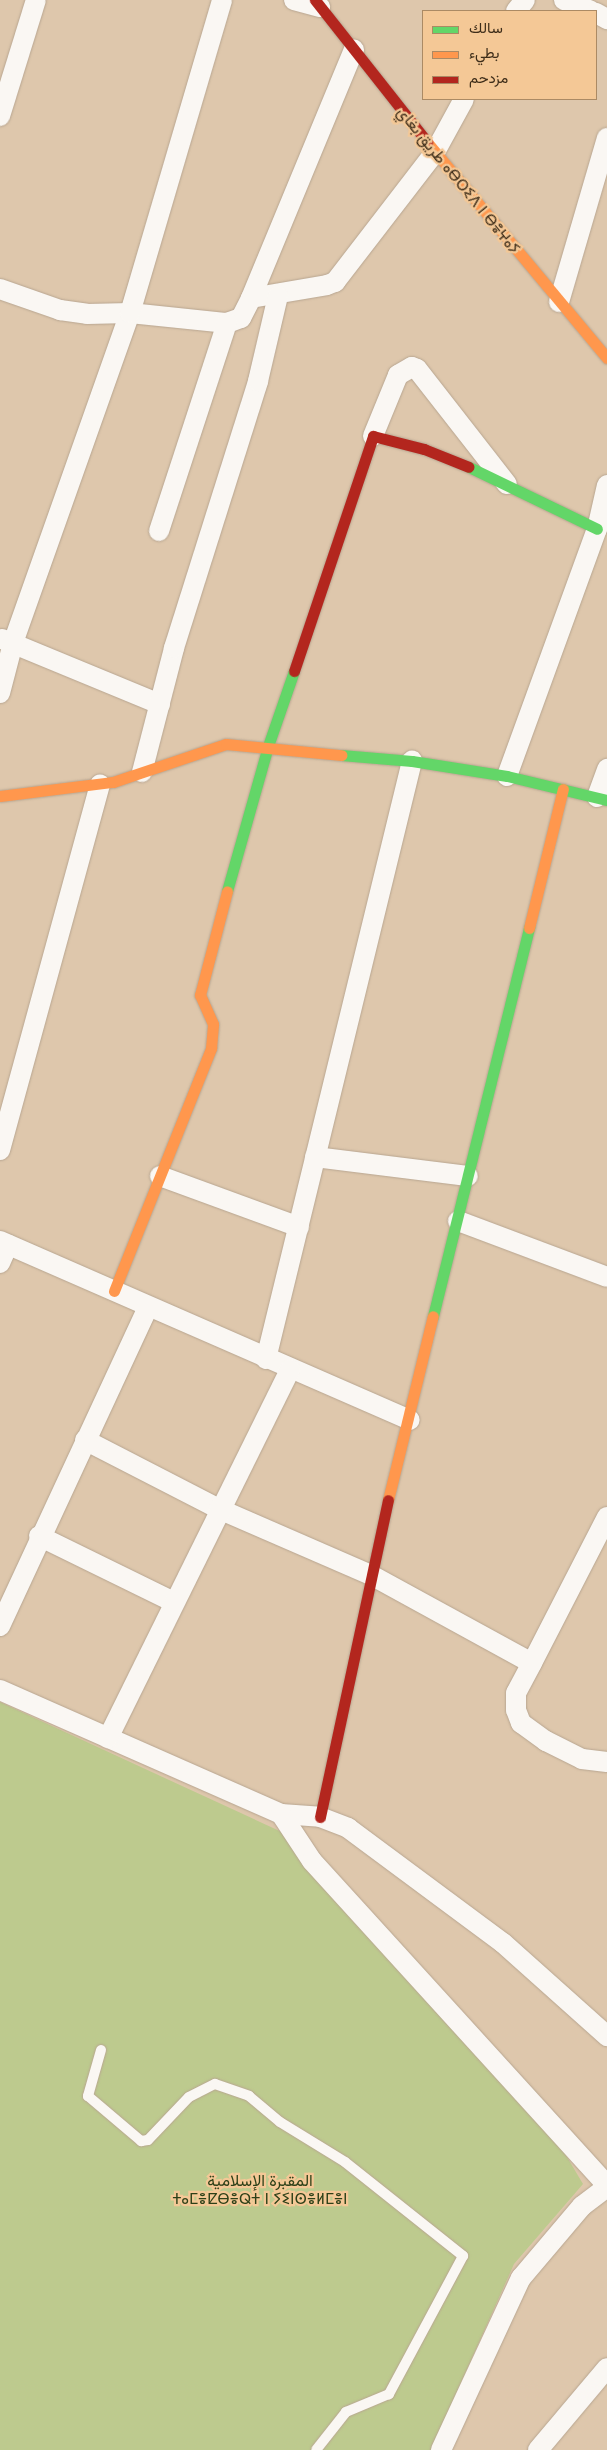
<!DOCTYPE html>
<meta charset="utf-8">
<style>
body{margin:0}
#map{position:relative;width:607px;height:2450px;overflow:hidden;background:#dec7ac;font-family:Quicksand,Vazirmatn,"Noto Sans Tifinagh",sans-serif}
div>[style]{position:absolute}
.green>*{inset:0;background:#bdca8e}
.roads{filter:drop-shadow(0 0 1px #b8a691) drop-shadow(0 0 1px #b8a691)}
.lane>*{height:10px;margin:-5px;padding:0 5px;transform-origin:5px;border-radius:5px;background:#faf7f3}
.street>*{height:20px;margin:-10px;padding:0 10px;transform-origin:10px;border-radius:10px;background:#faf7f3}
.fast>*{height:11px;margin:-5.5px;padding:0 5.5px;transform-origin:5.5px;border-radius:5.5px;background:#63d668}
.slow>*{height:11px;margin:-5.5px;padding:0 5.5px;transform-origin:5.5px;border-radius:5.5px;background:#ff974d}
.jam>*{height:11px;margin:-5.5px;padding:0 5.5px;transform-origin:5.5px;border-radius:5.5px;background:#b3261e}
span{translate:-50% -50%;white-space:nowrap;text-align:center;line-height:1.15;-webkit-text-stroke:4.5px #f4c896;paint-order:stroke}
.street-label{font-size:16px;color:#3e2d19}
.park-label{font-size:16px;color:#2d4018}
.legend{position:absolute;left:422px;top:10px;width:175px;height:90px;box-sizing:border-box;background:#f4c896;border:1px solid #ab8a64;margin:0;padding:6px 9px;list-style:none;font-size:15px;color:#3e2d19}
.legend li{display:flex;align-items:center;gap:10px;height:25px}
.legend b{width:25px;border:1px solid #ab8a64}
</style>
<div id="map">
<div class="green">
<div style="clip-path:polygon(0 1702px,284px 1833px,544px 2118px,583px 2184px,514px 2264px,431px 2450px,0 2450px)"></div>
</div>
<div class="roads">
<div class="lane">
<div style="left:101px;top:2050px;width:48px;rotate:105.8deg"></div>
<div style="left:88px;top:2096px;width:70px;rotate:40.3deg"></div>
<div style="left:141px;top:2141px;width:7px;rotate:-8deg"></div>
<div style="left:148px;top:2140px;width:59px;rotate:-46.4deg"></div>
<div style="left:189px;top:2097px;width:29px;rotate:-27deg"></div>
<div style="left:215px;top:2084px;width:36px;rotate:19deg"></div>
<div style="left:249px;top:2096px;width:40px;rotate:40deg"></div>
<div style="left:280px;top:2122px;width:76px;rotate:31.6deg"></div>
<div style="left:345px;top:2162px;width:151px;rotate:38.5deg"></div>
<div style="left:463px;top:2256px;width:157px;rotate:118.2deg"></div>
<div style="left:389px;top:2394px;width:47px;rotate:157.3deg"></div>
<div style="left:346px;top:2412px;width:48px;rotate:128.3deg"></div>
</div>
<div class="street">
<div style="left:294px;top:0;width:27px;rotate:15deg"></div>
<div style="left:564px;top:0;width:29px;rotate:22deg"></div>
<div style="left:516px;top:11px;width:14px;rotate:-51deg"></div>
<div style="left:596px;top:13px;width:13px;rotate:29deg"></div>
<div style="left:0;top:116px;width:121px;rotate:-72.8deg"></div>
<div style="left:0;top:289px;width:64px;rotate:19.3deg"></div>
<div style="left:60px;top:310px;width:27px;rotate:8deg"></div>
<div style="left:87px;top:314px;width:43px;rotate:-1.3deg"></div>
<div style="left:130px;top:313px;width:98px;rotate:5.9deg"></div>
<div style="left:227px;top:323px;width:15px;rotate:-20deg"></div>
<div style="left:241px;top:318px;width:22px;rotate:-63deg"></div>
<div style="left:251px;top:298px;width:77px;rotate:-9.7deg"></div>
<div style="left:327px;top:285px;width:9px;rotate:-21deg"></div>
<div style="left:335px;top:282px;width:164px;rotate:-52.4deg"></div>
<div style="left:435px;top:152px;width:60px;rotate:-61.3deg"></div>
<div style="left:251px;top:298px;width:269px;rotate:-67.5deg"></div>
<div style="left:559px;top:302px;width:171px;rotate:-73.7deg"></div>
<div style="left:373px;top:436px;width:66px;rotate:-67.7deg"></div>
<div style="left:398px;top:375px;width:16px;rotate:-30deg"></div>
<div style="left:412px;top:367px;width:5px;rotate:22deg"></div>
<div style="left:417px;top:369px;width:146px;rotate:52deg"></div>
<div style="left:159px;top:531px;width:219px;rotate:-71.9deg"></div>
<div style="left:2px;top:639px;width:171px;rotate:22.4deg"></div>
<div style="left:0;top:693px;width:52px;rotate:-75.4deg"></div>
<div style="left:13px;top:643px;width:350px;rotate:-70.5deg"></div>
<div style="left:130px;top:313px;width:326px;rotate:-73.6deg"></div>
<div style="left:142px;top:772px;width:128px;rotate:-75.5deg"></div>
<div style="left:174px;top:648px;width:280px;rotate:-72.5deg"></div>
<div style="left:258px;top:381px;width:87px;rotate:-76.8deg"></div>
<div style="left:507px;top:776px;width:263px;rotate:-70deg"></div>
<div style="left:597px;top:529px;width:45px;rotate:-77.2deg"></div>
<div style="left:597px;top:797px;width:30px;rotate:-70deg"></div>
<div style="left:0;top:1150px;width:379px;rotate:-74.7deg"></div>
<div style="left:315px;top:1157px;width:154px;rotate:7.1deg"></div>
<div style="left:160px;top:1176px;width:148px;rotate:20.1deg"></div>
<div style="left:458px;top:1221px;width:159px;rotate:20.6deg"></div>
<div style="left:0;top:1241px;width:447px;rotate:23.6deg"></div>
<div style="left:0;top:1263px;width:20px;rotate:-66deg"></div>
<div style="left:266px;top:1359px;width:616px;rotate:-76.28deg"></div>
<div style="left:85px;top:1440px;width:151px;rotate:27.2deg"></div>
<div style="left:219px;top:1509px;width:166px;rotate:23.5deg"></div>
<div style="left:371px;top:1575px;width:183px;rotate:28.7deg"></div>
<div style="left:532px;top:1663px;width:164px;rotate:-62.8deg"></div>
<div style="left:39px;top:1536px;width:150px;rotate:26.1deg"></div>
<div style="left:0;top:1626px;width:352px;rotate:-65.1deg"></div>
<div style="left:532px;top:1663px;width:34px;rotate:118deg"></div>
<div style="left:516px;top:1693px;width:17px;rotate:90deg"></div>
<div style="left:516px;top:1710px;width:14px;rotate:69deg"></div>
<div style="left:521px;top:1723px;width:31px;rotate:36deg"></div>
<div style="left:546px;top:1741px;width:40px;rotate:26.6deg"></div>
<div style="left:582px;top:1759px;width:25px;rotate:7deg"></div>
<div style="left:0;top:1690px;width:307px;rotate:23.8deg"></div>
<div style="left:281px;top:1814px;width:39px;rotate:4deg"></div>
<div style="left:320px;top:1817px;width:30px;rotate:21deg"></div>
<div style="left:348px;top:1828px;width:193px;rotate:36.6deg"></div>
<div style="left:503px;top:1943px;width:140px;rotate:41.8deg"></div>
<div style="left:108px;top:1738px;width:411px;rotate:-63.7deg"></div>
<div style="left:281px;top:1814px;width:56px;rotate:56.6deg"></div>
<div style="left:312px;top:1861px;width:438px;rotate:47.7deg"></div>
<div style="left:441px;top:2450px;width:190px;rotate:-65.1deg"></div>
<div style="left:521px;top:2278px;width:94px;rotate:-49.7deg"></div>
<div style="left:582px;top:2206px;width:31px;rotate:-37deg"></div>
<div style="left:538px;top:2450px;width:107px;rotate:-49.9deg"></div>
</div>
<div class="fast">
<div style="left:469px;top:467px;width:142px;rotate:25.8deg"></div>
<div style="left:341px;top:755px;width:71px;rotate:4.8deg"></div>
<div style="left:412px;top:761px;width:96px;rotate:9deg"></div>
<div style="left:507px;top:776px;width:103px;rotate:13.5deg"></div>
<div style="left:227px;top:891px;width:151px;rotate:-74.2deg"></div>
<div style="left:268px;top:746px;width:79px;rotate:-70.9deg"></div>
<div style="left:433px;top:1316px;width:400px;rotate:-76.1deg"></div>
</div>
<div class="slow">
<div style="left:427px;top:142px;width:281px;rotate:50.2deg"></div>
<div style="left:0;top:796px;width:114px;rotate:-7.1deg"></div>
<div style="left:113px;top:782px;width:119px;rotate:-18.6deg"></div>
<div style="left:226px;top:744px;width:116px;rotate:5.5deg"></div>
<div style="left:529px;top:928px;width:143px;rotate:-76.3deg"></div>
<div style="left:114px;top:1291px;width:262px;rotate:-68.2deg"></div>
<div style="left:211px;top:1048px;width:24px;rotate:-85deg"></div>
<div style="left:213px;top:1024px;width:32px;rotate:-114deg"></div>
<div style="left:200px;top:995px;width:107px;rotate:-75.4deg"></div>
<div style="left:388px;top:1500px;width:189px;rotate:-76.3deg"></div>
</div>
<div class="jam">
<div style="left:315px;top:0;width:181px;rotate:51.7deg"></div>
<div style="left:294px;top:671px;width:248px;rotate:-71.4deg"></div>
<div style="left:373px;top:436px;width:53px;rotate:14.3deg"></div>
<div style="left:424px;top:449px;width:48px;rotate:21.8deg"></div>
<div style="left:320px;top:1817px;width:324px;rotate:-77.9deg"></div>
</div>
</div>
<div class="street-label">
<span style="left:459px;top:180px;rotate:51deg">طريق بغاي ⴰⴱⵔⵉⴷ ⵏ ⴱⴻⵖⴰⵢ</span>
</div>
<div class="park-label">
<span style="left:260px;top:2189px">المقبرة الإسلامية<br>ⵜⴰⵎⴻⵇⴱⴻⵕⵜ ⵏ ⵢⵉⵏⵙⴻⵍⵎⴻⵏ</span>
</div>
<ul class="legend">
<li><b style="height:6px;background:#63d668"></b>سالك</li>
<li><b style="height:6px;background:#ff974d"></b>بطيء</li>
<li><b style="height:6px;background:#b3261e"></b>مزدحم</li>
</ul>
</div>
